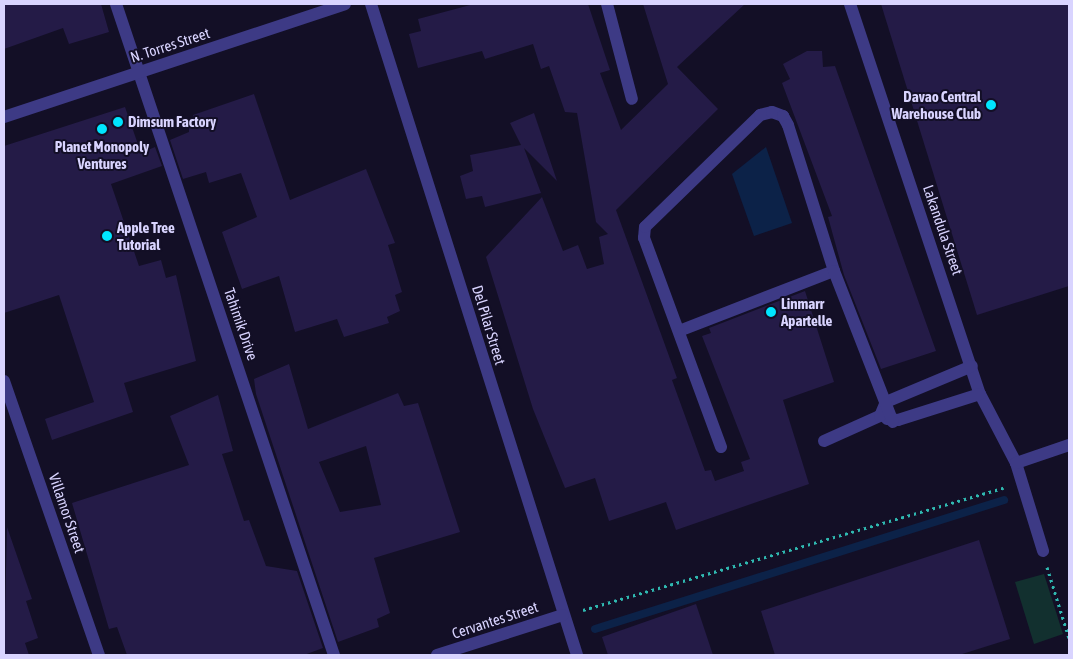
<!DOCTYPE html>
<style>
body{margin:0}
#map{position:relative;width:1073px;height:659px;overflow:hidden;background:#130f26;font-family:"Asap Condensed",sans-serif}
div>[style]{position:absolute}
.green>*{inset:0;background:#12302f}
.water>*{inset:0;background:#0c2248}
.stream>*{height:8px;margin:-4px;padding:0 4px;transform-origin:4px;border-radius:4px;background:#0c2248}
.building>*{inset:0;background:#241b47}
.path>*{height:3px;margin-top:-1.5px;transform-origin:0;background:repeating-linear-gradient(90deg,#2fb8b0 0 2.5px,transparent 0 6.5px)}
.minor>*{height:12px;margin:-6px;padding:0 6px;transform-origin:6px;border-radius:6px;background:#3d3a85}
.dots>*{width:14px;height:14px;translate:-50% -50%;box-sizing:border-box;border:2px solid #130f26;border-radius:50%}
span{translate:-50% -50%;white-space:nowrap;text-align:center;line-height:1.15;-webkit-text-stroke:4px #130f26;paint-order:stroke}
.street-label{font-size:15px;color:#d9d4ff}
.poi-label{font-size:15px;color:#d9d4ff;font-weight:700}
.right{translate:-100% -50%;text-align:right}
.left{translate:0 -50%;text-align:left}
.frame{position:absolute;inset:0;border:5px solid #d9d4ff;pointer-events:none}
</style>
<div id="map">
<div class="green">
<div style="clip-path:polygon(1044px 574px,1063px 634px,1034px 644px,1015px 582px)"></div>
</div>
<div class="water">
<div style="clip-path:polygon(766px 147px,792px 223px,754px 236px,732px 174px)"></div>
</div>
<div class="stream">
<div style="left:595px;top:629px;width:429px;rotate:-17.5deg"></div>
</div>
<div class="building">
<div style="clip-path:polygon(4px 4px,101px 4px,109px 32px,69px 44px,63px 28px,4px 49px)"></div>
<div style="clip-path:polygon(474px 4px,588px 4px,610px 70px,600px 73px,621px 130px,668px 84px,643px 4px,745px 4px,677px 67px,718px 109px,616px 210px,677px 378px,672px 380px,705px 471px,711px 470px,715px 481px,744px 471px,741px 462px,750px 459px,702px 336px,711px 333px,709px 328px,805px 291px,834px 382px,783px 400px,809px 484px,676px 530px,666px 502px,609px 521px,595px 478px,565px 488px,533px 409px,486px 257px,542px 197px,563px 251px,578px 245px,587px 269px,604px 264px,599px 237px,608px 234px,596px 222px,577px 113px,565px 112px,549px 66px,541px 69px,533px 44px,485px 59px,482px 51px,418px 68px,409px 34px,421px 31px,418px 19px)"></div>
<div style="clip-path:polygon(881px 4px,1069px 4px,1069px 286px,977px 315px)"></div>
<div style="clip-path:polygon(807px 51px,822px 51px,823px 67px,835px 66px,936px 351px,881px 369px,844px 275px,828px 217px,832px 216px,782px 83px,790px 79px,783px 64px)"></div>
<div style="clip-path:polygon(254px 94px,290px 200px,366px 169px,395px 243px,388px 245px,402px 292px,395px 295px,400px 311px,387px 317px,389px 323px,344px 337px,337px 319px,295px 332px,279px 276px,242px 289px,222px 232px,257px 217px,241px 173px,209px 183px,206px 172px,183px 179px,170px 140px,189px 132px,189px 125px,196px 123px,193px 115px)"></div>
<div style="clip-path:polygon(125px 107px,141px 153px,155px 147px,162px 166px,111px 184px,139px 266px,161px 260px,166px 278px,176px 275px,196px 361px,124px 383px,133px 412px,52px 440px,45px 419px,94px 402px,59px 295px,4px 313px,4px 146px)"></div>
<div style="clip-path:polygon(534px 113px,557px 181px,524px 148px,541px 193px,485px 207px,482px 196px,466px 199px,460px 176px,473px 171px,470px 155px,521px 145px,510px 123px)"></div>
<div style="clip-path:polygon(evenodd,289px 364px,308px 429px,398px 393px,404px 406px,418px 403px,460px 532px,374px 558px,390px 613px,377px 619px,379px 627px,338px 642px,256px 394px,254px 379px,289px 364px,366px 446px,381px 505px,340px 512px,319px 462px,366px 446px)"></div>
<div style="clip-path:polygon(218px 395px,233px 451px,222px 454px,244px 521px,249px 520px,266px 566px,297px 571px,323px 648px,304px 655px,127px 655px,117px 627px,109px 629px,72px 503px,189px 465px,170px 416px)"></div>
<div style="clip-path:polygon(7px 527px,32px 599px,26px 601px,38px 638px,25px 643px,29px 655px,4px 655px)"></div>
<div style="clip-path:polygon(979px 540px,1010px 639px,959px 655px,775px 655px,761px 611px)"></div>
<div style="clip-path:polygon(696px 604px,713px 655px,608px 655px,602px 637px)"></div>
</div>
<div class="path">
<div style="left:1047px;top:567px;width:74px;rotate:72.8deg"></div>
<div style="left:583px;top:610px;width:438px;rotate:-16.2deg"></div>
</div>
<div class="minor">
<div style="left:116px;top:4px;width:687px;rotate:71.49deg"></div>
<div style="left:371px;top:4px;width:683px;rotate:72.44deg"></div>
<div style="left:607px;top:4px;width:98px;rotate:75.3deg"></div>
<div style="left:850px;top:4px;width:411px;rotate:71.6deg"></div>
<div style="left:980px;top:394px;width:78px;rotate:62.4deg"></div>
<div style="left:1016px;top:463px;width:92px;rotate:72.9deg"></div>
<div style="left:4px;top:117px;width:359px;rotate:-18.3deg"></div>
<div style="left:679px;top:331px;width:166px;rotate:-21.2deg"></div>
<div style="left:4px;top:381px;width:290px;rotate:70.9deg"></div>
<div style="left:887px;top:419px;width:11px;rotate:5deg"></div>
<div style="left:898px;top:420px;width:86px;rotate:-17.6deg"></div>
<div style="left:824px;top:441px;width:61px;rotate:-24.1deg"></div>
<div style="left:880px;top:416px;width:15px;rotate:-67deg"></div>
<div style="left:886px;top:402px;width:93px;rotate:-22.7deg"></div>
<div style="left:721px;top:447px;width:223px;rotate:-110.2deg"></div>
<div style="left:644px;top:238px;width:11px;rotate:-85deg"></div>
<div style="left:645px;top:227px;width:161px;rotate:-44.2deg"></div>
<div style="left:760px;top:115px;width:12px;rotate:-14deg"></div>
<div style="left:772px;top:112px;width:12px;rotate:20deg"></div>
<div style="left:783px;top:116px;width:10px;rotate:61deg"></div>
<div style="left:788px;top:125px;width:153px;rotate:72.5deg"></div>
<div style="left:834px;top:271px;width:162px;rotate:68.7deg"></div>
<div style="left:1016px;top:463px;width:56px;rotate:-18.8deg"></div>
<div style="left:437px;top:655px;width:132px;rotate:-17.6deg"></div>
</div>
<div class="dots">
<div style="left:991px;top:105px;background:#00e5ff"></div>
<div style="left:118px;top:122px;background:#00e5ff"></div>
<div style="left:102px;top:129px;background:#00e5ff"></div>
<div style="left:107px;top:236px;background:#00e5ff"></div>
<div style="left:771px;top:312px;background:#00e5ff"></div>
</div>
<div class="street-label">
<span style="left:170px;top:45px;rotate:-18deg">N. Torres Street</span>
<span style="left:943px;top:230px;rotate:71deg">Lakandula Street</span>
<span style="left:241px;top:324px;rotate:71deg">Tahimik Drive</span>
<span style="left:489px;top:325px;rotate:73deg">Del Pilar Street</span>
<span style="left:67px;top:513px;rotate:71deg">Villamor Street</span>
<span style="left:495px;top:620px;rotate:-18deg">Cervantes Street</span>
</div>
<div class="poi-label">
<span class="right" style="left:981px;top:105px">Davao Central<br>Warehouse Club</span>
<span class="left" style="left:128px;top:122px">Dimsum Factory</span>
<span style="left:102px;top:155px">Planet Monopoly<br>Ventures</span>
<span class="left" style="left:117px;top:236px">Apple Tree<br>Tutorial</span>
<span class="left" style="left:781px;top:312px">Linmarr<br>Apartelle</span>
</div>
<div class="frame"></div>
</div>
